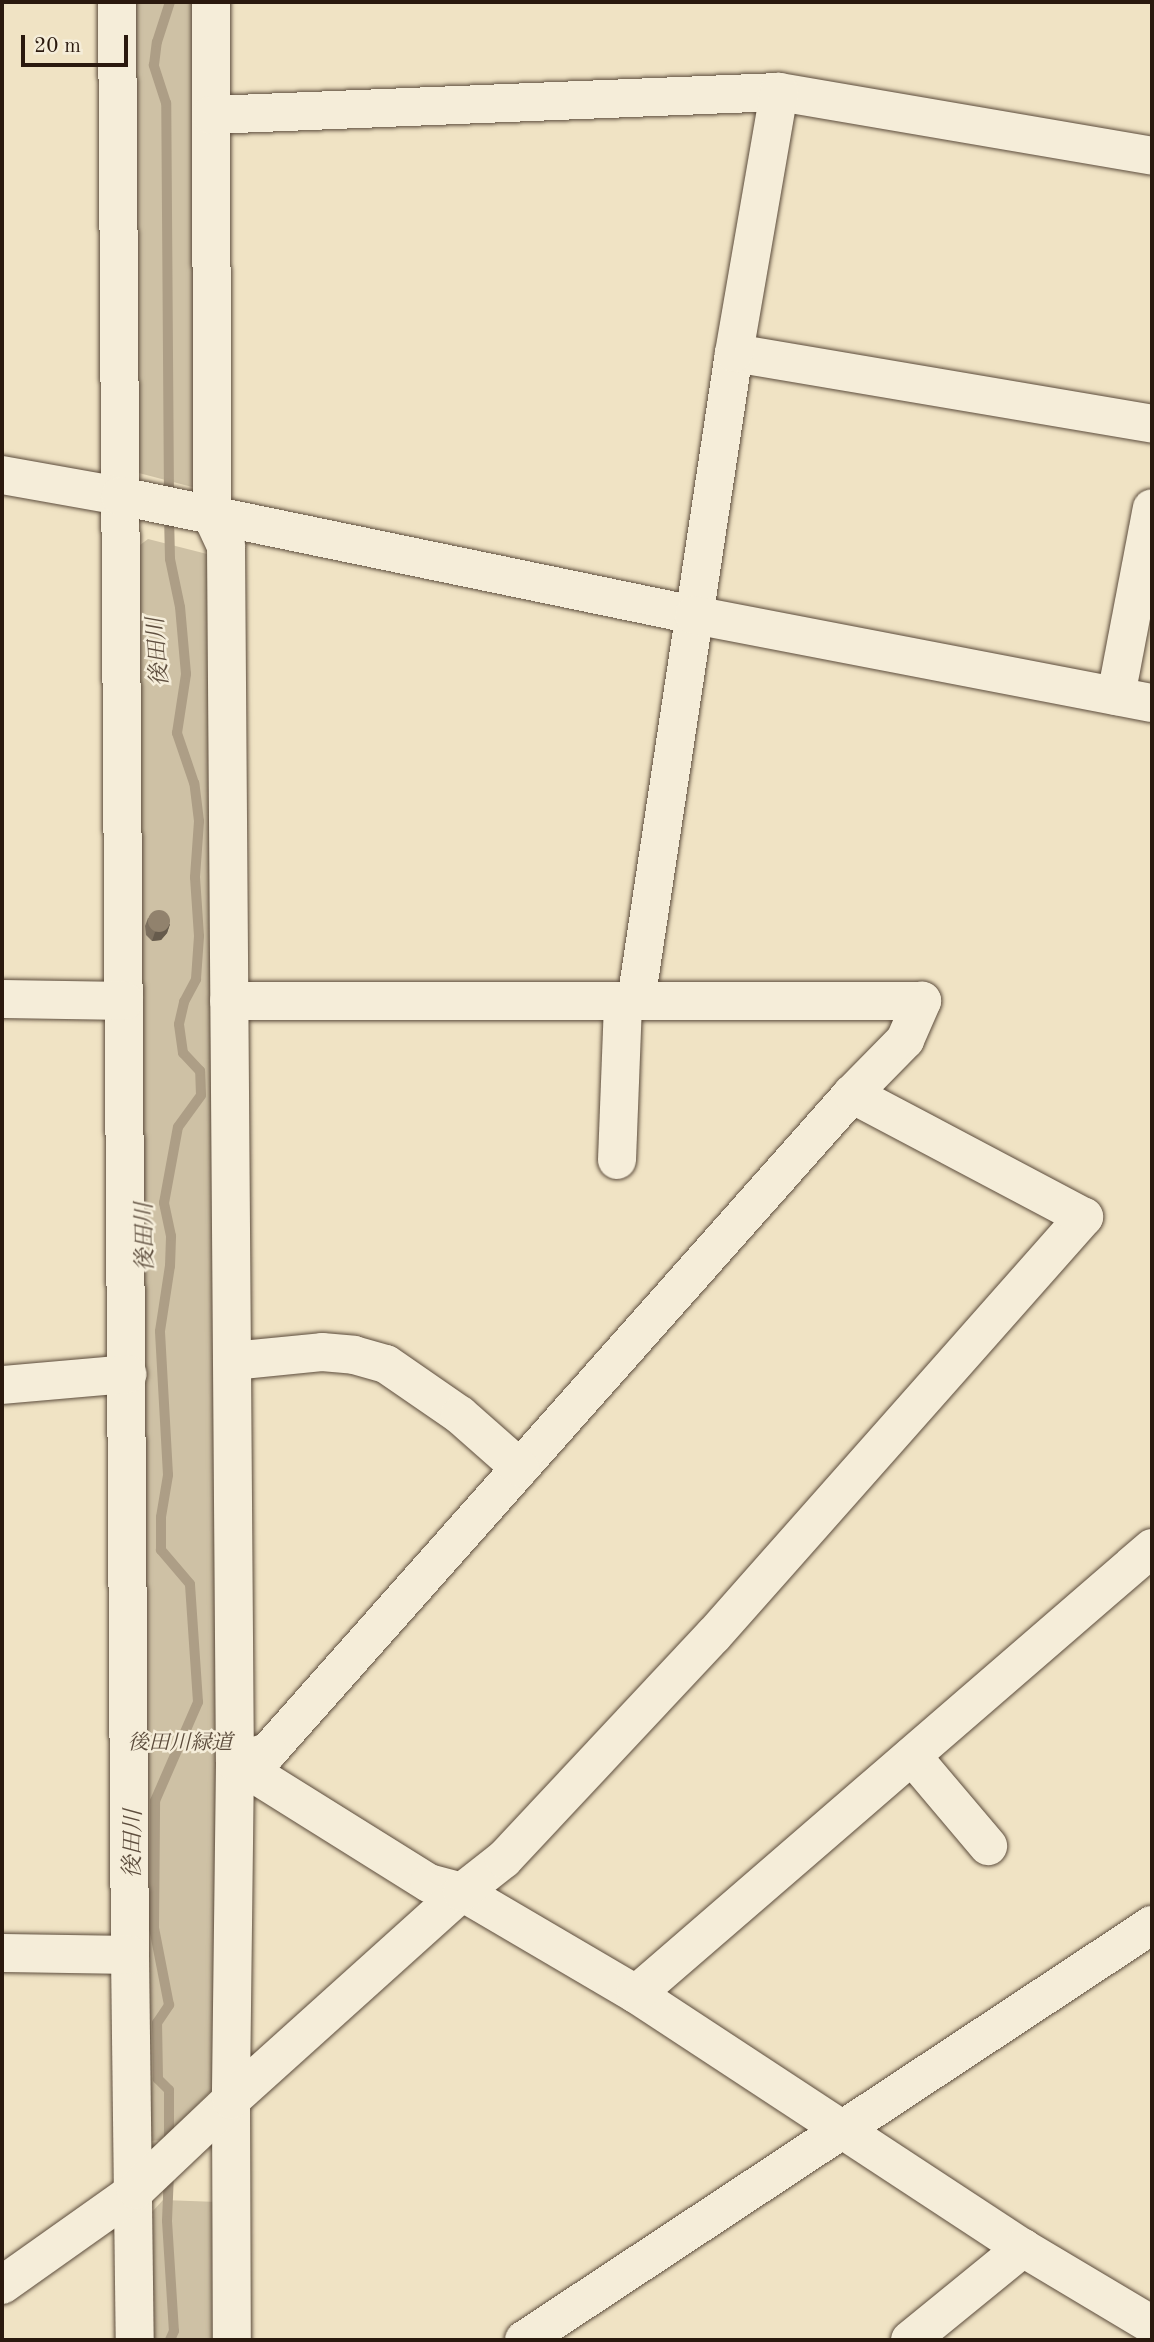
<!DOCTYPE html>
<meta charset="utf-8">
<style>
body{margin:0}
#map{position:relative;width:1154px;height:2342px;overflow:hidden;background:#f0e3c4;font-family:"Old Standard TT","Noto Serif JP",serif}
div>[style]{position:absolute}
.green>*{inset:0;background:#cec1a5}
.stream>*{height:10px;margin:-5px;padding:0 5px;transform-origin:5px;border-radius:5px;background:#ad9e86}
.roads{filter:drop-shadow(0 0 2px #5c4c3c) drop-shadow(0 0 2px #5c4c3c)}
.minor>*{height:38px;margin:-19px;padding:0 19px;transform-origin:19px;border-radius:19px;background:#f5edd9}
.tertiary>*{height:38px;margin:-19px;padding:0 19px;transform-origin:19px;border-radius:19px;background:#f5edd9}
.wall>*{inset:0;background:#7d705e}
.shaded-wall>*{inset:0;background:#665b4c}
.building>*{inset:0;background:#91826d}
.round{border-radius:50%}
span{translate:-50% -50%;white-space:nowrap;text-align:center;line-height:1.15;-webkit-text-stroke:5px #f5edd9;paint-order:stroke}
.park-label{font-size:21px;color:#5b4b3b;font-style:italic}
.water-label{font-size:23px;color:#5e4e3e;font-style:italic}
.frame{position:absolute;inset:0;border:4px solid #2a190e;pointer-events:none}
.scale{position:absolute;left:21px;top:35px;width:107px;height:32px;box-sizing:border-box;border:4px solid #2a190e;border-top:0;padding-left:9px;font-size:21px;line-height:24px;white-space:nowrap;color:#2a190e;-webkit-text-stroke:5px #f5edd9;paint-order:stroke}
</style>
<div id="map">
<div class="green">
<div style="clip-path:polygon(133px 2px,199px 2px,196px 488px,135px 472px)"></div>
<div style="clip-path:polygon(148px 539px,207px 554px,219px 2083px,162px 2140px,149px 2141px,139px 910px,140px 545px)"></div>
<div style="clip-path:polygon(163px 2200px,218px 2202px,217px 2340px,150px 2340px,151px 2213px)"></div>
</div>
<div class="stream">
<div style="left:169px;top:499px;width:396px;rotate:-90.4deg"></div>
<div style="left:166px;top:103px;width:40px;rotate:-108deg"></div>
<div style="left:154px;top:65px;width:23px;rotate:-83deg"></div>
<div style="left:157px;top:42px;width:42px;rotate:-72deg"></div>
<div style="left:169px;top:2146px;width:56px;rotate:-90deg"></div>
<div style="left:169px;top:2090px;width:16px;rotate:-135deg"></div>
<div style="left:158px;top:2079px;width:56px;rotate:-91deg"></div>
<div style="left:157px;top:2023px;width:22px;rotate:-56deg"></div>
<div style="left:169px;top:2005px;width:78px;rotate:-101deg"></div>
<div style="left:154px;top:1928px;width:127px;rotate:-89.5deg"></div>
<div style="left:155px;top:1801px;width:108px;rotate:-66.5deg"></div>
<div style="left:198px;top:1702px;width:118px;rotate:-93.9deg"></div>
<div style="left:190px;top:1584px;width:45px;rotate:-130.5deg"></div>
<div style="left:161px;top:1550px;width:33px;rotate:-90deg"></div>
<div style="left:161px;top:1517px;width:43px;rotate:-80.5deg"></div>
<div style="left:168px;top:1475px;width:144px;rotate:-93.2deg"></div>
<div style="left:160px;top:1331px;width:66px;rotate:-81.3deg"></div>
<div style="left:170px;top:1266px;width:30px;rotate:-88deg"></div>
<div style="left:171px;top:1236px;width:34px;rotate:-102deg"></div>
<div style="left:164px;top:1203px;width:77px;rotate:-79.6deg"></div>
<div style="left:178px;top:1127px;width:39px;rotate:-54deg"></div>
<div style="left:201px;top:1095px;width:24px;rotate:-92deg"></div>
<div style="left:200px;top:1071px;width:25px;rotate:-133deg"></div>
<div style="left:183px;top:1053px;width:29px;rotate:-98deg"></div>
<div style="left:179px;top:1024px;width:23px;rotate:-77deg"></div>
<div style="left:184px;top:1002px;width:26px;rotate:-62deg"></div>
<div style="left:196px;top:979px;width:43px;rotate:-86deg"></div>
<div style="left:199px;top:936px;width:59px;rotate:-93.9deg"></div>
<div style="left:195px;top:877px;width:56px;rotate:-85.9deg"></div>
<div style="left:199px;top:821px;width:38px;rotate:-97deg"></div>
<div style="left:194px;top:783px;width:53px;rotate:-108.8deg"></div>
<div style="left:177px;top:733px;width:60px;rotate:-81.3deg"></div>
<div style="left:186px;top:674px;width:67px;rotate:-95.1deg"></div>
<div style="left:180px;top:607px;width:49px;rotate:-101.8deg"></div>
<div style="left:170px;top:559px;width:44px;rotate:-91.3deg"></div>
<div style="left:169px;top:2173px;width:48px;rotate:92.4deg"></div>
<div style="left:167px;top:2221px;width:110px;rotate:86.4deg"></div>
<div style="left:174px;top:2331px;width:10px;rotate:114deg"></div>
</div>
<div class="roads">
<div class="minor">
<div style="left:117px;top:2px;width:1953px;rotate:89.62deg"></div>
<div style="left:130px;top:1955px;width:385px;rotate:89.3deg"></div>
<div style="left:211px;top:2px;width:514px;rotate:89.89deg"></div>
<div style="left:212px;top:516px;width:33px;rotate:65deg"></div>
<div style="left:226px;top:546px;width:1216px;rotate:89.58deg"></div>
<div style="left:235px;top:1762px;width:338px;rotate:90.7deg"></div>
<div style="left:231px;top:2100px;width:240px;rotate:89.8deg"></div>
<div style="left:211px;top:115px;width:568px;rotate:-2.32deg"></div>
<div style="left:779px;top:92px;width:378px;rotate:9.7deg"></div>
<div style="left:734px;top:353px;width:424px;rotate:9.6deg"></div>
<div style="left:1116px;top:696px;width:191px;rotate:-79.2deg"></div>
<div style="left:2px;top:999px;width:122px;rotate:0.9deg"></div>
<div style="left:636px;top:1001px;width:655px;rotate:-81.4deg"></div>
<div style="left:734px;top:353px;width:265px;rotate:-80.2deg"></div>
<div style="left:852px;top:1094px;width:880px;rotate:131.59deg"></div>
<div style="left:268px;top:1752px;width:34px;rotate:163deg"></div>
<div style="left:235px;top:1762px;width:229px;rotate:32deg"></div>
<div style="left:429px;top:1883px;width:34px;rotate:15deg"></div>
<div style="left:462px;top:1892px;width:202px;rotate:30.4deg"></div>
<div style="left:636px;top:1994px;width:463px;rotate:33.3deg"></div>
<div style="left:1023px;top:2248px;width:150px;rotate:30.8deg"></div>
<div style="left:617px;top:1160px;width:159px;rotate:-87.8deg"></div>
<div style="left:232px;top:1361px;width:90px;rotate:-5.7deg"></div>
<div style="left:322px;top:1352px;width:32px;rotate:5deg"></div>
<div style="left:354px;top:1355px;width:33px;rotate:16deg"></div>
<div style="left:386px;top:1364px;width:90px;rotate:34.6deg"></div>
<div style="left:460px;top:1415px;width:80px;rotate:41.5deg"></div>
<div style="left:2px;top:1385px;width:126px;rotate:-5deg"></div>
<div style="left:912px;top:1756px;width:118px;rotate:49.8deg"></div>
<div style="left:2px;top:1953px;width:128px;rotate:0.9deg"></div>
<div style="left:636px;top:1994px;width:682px;rotate:-40.84deg"></div>
<div style="left:2px;top:2285px;width:164px;rotate:-35.3deg"></div>
<div style="left:136px;top:2190px;width:131px;rotate:-43.5deg"></div>
<div style="left:231px;top:2100px;width:311px;rotate:-42deg"></div>
<div style="left:462px;top:1892px;width:53px;rotate:-38.2deg"></div>
<div style="left:504px;top:1859px;width:306px;rotate:-46.9deg"></div>
<div style="left:713px;top:1636px;width:560px;rotate:-48.48deg"></div>
<div style="left:1084px;top:1217px;width:263px;rotate:-152.1deg"></div>
<div style="left:852px;top:1094px;width:76px;rotate:-45.5deg"></div>
<div style="left:905px;top:1040px;width:43px;rotate:-66.4deg"></div>
<div style="left:922px;top:1001px;width:693px;rotate:180deg"></div>
<div style="left:910px;top:2340px;width:146px;rotate:-39.2deg"></div>
</div>
<div class="tertiary">
<div style="left:2px;top:475px;width:120px;rotate:10.1deg"></div>
<div style="left:120px;top:496px;width:586px;rotate:11.71deg"></div>
<div style="left:694px;top:615px;width:466px;rotate:10.9deg"></div>
<div style="left:524px;top:2340px;width:753px;rotate:-33.46deg"></div>
</div>
</div>
<div class="wall">
<div style="clip-path:polygon(148px 918px,170px 924px,167px 933px,161px 940px,152px 941px,146px 935px,145px 926px)"></div>
</div>
<div class="shaded-wall">
<div style="clip-path:polygon(170px 924px,167px 933px,161px 940px,152px 941px,155px 932px)"></div>
</div>
<div class="building">
<div class="round" style="left:148px;top:910px;width:22px;height:22px"></div>
</div>
<div class="park-label">
<span style="left:180px;top:1744px">後田川緑道</span>
</div>
<div class="water-label">
<span style="left:159px;top:652px;rotate:-94deg">後田川</span>
<span style="left:146px;top:1237px;rotate:-91deg">後田川</span>
<span style="left:134px;top:1844px;rotate:-89deg">後田川</span>
</div>
<div class="frame"></div>
<div class="scale">20 m</div>
</div>
